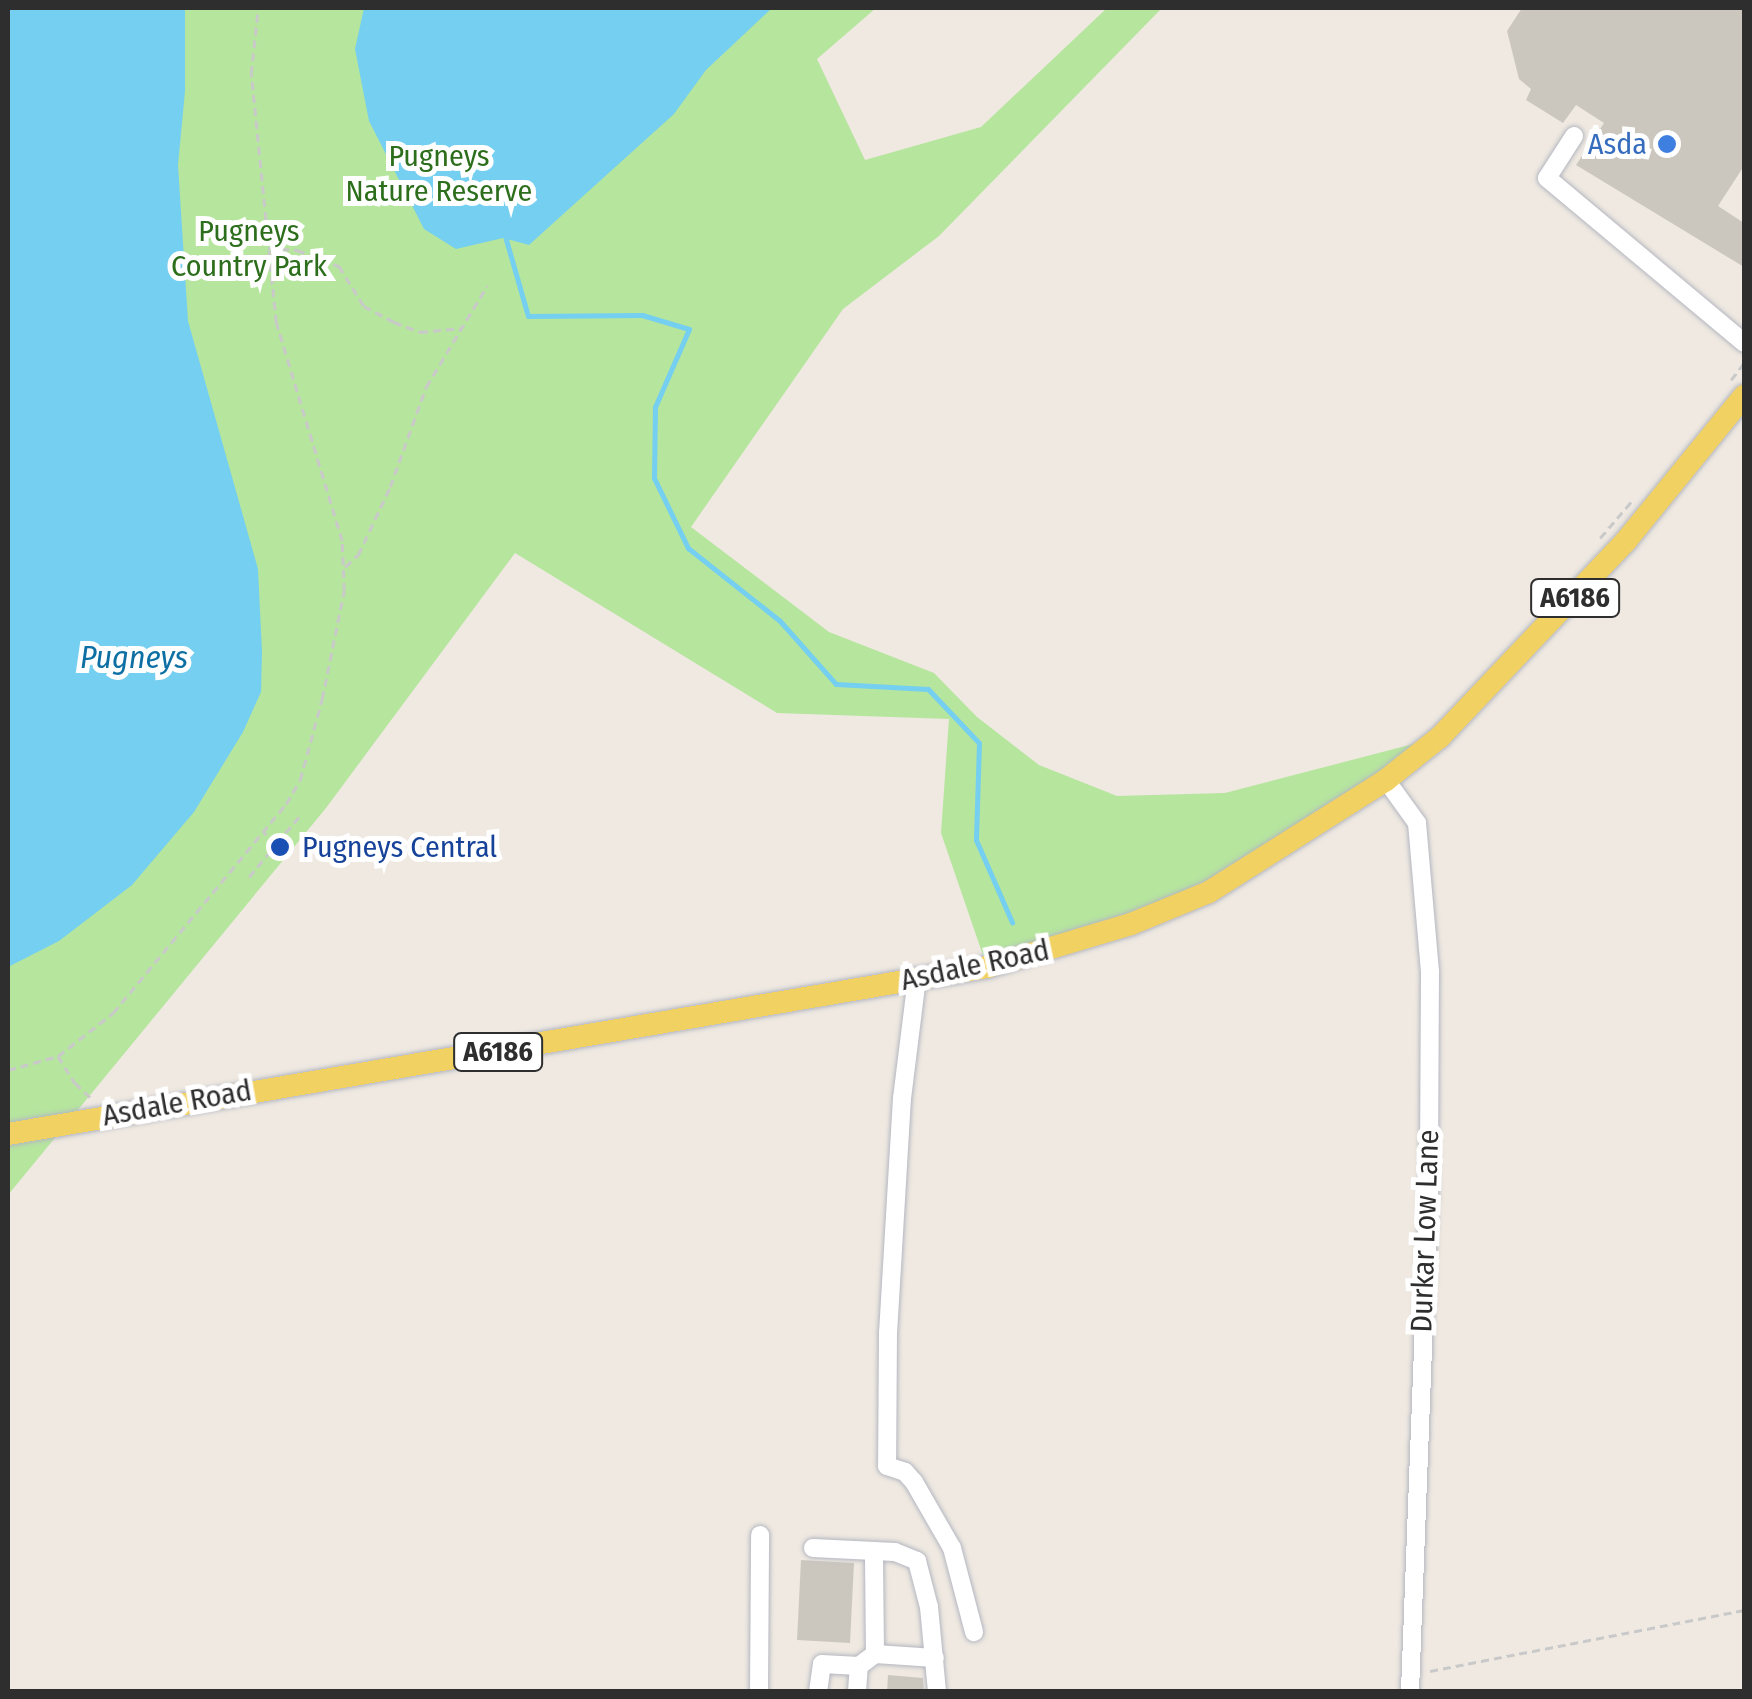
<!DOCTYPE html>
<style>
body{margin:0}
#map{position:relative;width:1752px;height:1699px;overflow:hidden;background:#efe9e1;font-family:"Fira Sans Condensed",sans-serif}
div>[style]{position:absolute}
.green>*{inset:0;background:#b6e59e}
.water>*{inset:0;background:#75cff0}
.stream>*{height:5px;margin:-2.5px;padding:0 2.5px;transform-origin:2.5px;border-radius:2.5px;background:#75cff0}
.building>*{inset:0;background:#cbc7bf}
.path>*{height:2.5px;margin-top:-1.25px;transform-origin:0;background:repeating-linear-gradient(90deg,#c9c9c9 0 8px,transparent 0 13px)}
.roads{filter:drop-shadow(0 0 2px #b4b7c1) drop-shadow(0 0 2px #b4b7c1)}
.minor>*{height:18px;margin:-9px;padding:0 9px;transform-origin:9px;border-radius:9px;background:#fff}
.major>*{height:22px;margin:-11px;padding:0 11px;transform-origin:11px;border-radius:11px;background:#f2d163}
.dots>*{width:28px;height:28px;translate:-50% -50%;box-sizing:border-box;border:5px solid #fff;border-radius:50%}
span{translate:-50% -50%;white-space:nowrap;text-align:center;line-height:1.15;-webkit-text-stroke:10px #fff;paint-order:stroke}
.shield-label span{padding:2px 8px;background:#fff;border:2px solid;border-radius:8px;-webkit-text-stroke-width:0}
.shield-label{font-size:28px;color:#2e2e2e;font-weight:700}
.shop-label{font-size:30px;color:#366cbe}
.right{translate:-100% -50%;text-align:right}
.park-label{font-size:30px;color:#2c6e1b}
.transit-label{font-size:30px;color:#164399}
.left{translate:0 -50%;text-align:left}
.street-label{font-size:30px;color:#2e2e2e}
.water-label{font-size:32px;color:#0d6fa3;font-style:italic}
.frame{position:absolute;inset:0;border:10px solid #2e2e2e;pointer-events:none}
</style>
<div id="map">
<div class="green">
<div style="clip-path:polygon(8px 8px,876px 8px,817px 59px,865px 160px,981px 127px,1107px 8px,1162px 8px,939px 236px,843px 309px,691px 527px,829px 632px,934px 673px,977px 717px,1039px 765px,1117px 796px,1225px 793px,1440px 737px,1209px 892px,987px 967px,941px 833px,949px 719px,777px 713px,515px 553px,326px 808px,8px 1195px)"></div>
</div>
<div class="water">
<div style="clip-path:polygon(8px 8px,185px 8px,185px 91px,178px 165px,188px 321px,258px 569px,262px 652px,261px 692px,243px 732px,194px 812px,132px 885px,59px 941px,8px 967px)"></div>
<div style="clip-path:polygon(364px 8px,772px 8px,706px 70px,674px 114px,529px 245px,503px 238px,456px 249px,424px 229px,369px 121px,355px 49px)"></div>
</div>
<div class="stream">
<div style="left:505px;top:236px;width:83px;rotate:74deg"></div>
<div style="left:528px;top:316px;width:114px;rotate:-0.5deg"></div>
<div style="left:642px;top:315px;width:49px;rotate:16.6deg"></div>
<div style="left:689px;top:329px;width:85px;rotate:113.6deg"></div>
<div style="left:655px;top:407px;width:71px;rotate:90.8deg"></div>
<div style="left:654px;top:478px;width:78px;rotate:64.1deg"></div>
<div style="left:688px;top:548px;width:117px;rotate:38.4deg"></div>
<div style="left:780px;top:621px;width:84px;rotate:48.4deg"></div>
<div style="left:836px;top:684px;width:92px;rotate:3.1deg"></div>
<div style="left:928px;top:689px;width:74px;rotate:46.6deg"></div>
<div style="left:979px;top:743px;width:97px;rotate:91.8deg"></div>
<div style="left:976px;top:840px;width:90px;rotate:66.3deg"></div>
</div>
<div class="building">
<div style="clip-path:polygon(1522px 8px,1744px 8px,1744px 166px,1718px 206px,1744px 223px,1744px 267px,1576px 165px,1604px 123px,1576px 105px,1563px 123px,1526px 100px,1531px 89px,1519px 79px,1507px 31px)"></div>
<div style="clip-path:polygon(801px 1560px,854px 1563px,850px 1643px,797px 1640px)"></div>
<div style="clip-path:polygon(888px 1675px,923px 1678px,924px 1692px,887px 1692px)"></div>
</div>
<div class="path">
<div style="left:268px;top:248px;width:29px;rotate:4deg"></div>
<div style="left:297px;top:250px;width:45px;rotate:20.9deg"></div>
<div style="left:339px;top:266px;width:47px;rotate:58deg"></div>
<div style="left:364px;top:306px;width:34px;rotate:28deg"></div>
<div style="left:394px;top:322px;width:28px;rotate:21deg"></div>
<div style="left:420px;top:332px;width:42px;rotate:-5.4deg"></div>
<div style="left:1731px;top:380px;width:21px;rotate:-53deg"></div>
<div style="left:1600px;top:538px;width:48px;rotate:-49.3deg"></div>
<div style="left:345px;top:567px;width:18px;rotate:-43deg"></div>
<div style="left:358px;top:555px;width:75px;rotate:-64.8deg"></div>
<div style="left:390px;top:487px;width:106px;rotate:-70.2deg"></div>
<div style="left:426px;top:387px;width:118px;rotate:-58.9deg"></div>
<div style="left:277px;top:843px;width:38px;rotate:-50deg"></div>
<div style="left:249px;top:877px;width:43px;rotate:-50.7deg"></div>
<div style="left:276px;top:844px;width:16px;rotate:-137deg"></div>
<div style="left:58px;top:1056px;width:32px;rotate:58deg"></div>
<div style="left:75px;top:1083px;width:25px;rotate:43deg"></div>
<div style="left:8px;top:1070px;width:52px;rotate:-15.6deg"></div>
<div style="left:58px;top:1056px;width:70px;rotate:-38deg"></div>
<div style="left:113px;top:1013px;width:271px;rotate:-50.4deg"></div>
<div style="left:286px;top:804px;width:28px;rotate:-60deg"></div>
<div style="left:300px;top:780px;width:84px;rotate:-74.8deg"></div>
<div style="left:322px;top:699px;width:110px;rotate:-78.5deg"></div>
<div style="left:344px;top:591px;width:50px;rotate:-92.3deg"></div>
<div style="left:342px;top:541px;width:228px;rotate:-106.8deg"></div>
<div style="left:276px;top:323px;width:250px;rotate:-95.7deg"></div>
<div style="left:251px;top:74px;width:66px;rotate:-83.9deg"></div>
<div style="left:1430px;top:1671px;width:320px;rotate:-11deg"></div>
</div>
<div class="roads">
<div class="minor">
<div style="left:1574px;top:136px;width:50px;rotate:122.7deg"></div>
<div style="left:1547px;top:178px;width:257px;rotate:39.9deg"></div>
<div style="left:1386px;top:780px;width:53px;rotate:54.2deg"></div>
<div style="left:1417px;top:823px;width:150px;rotate:85deg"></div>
<div style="left:1430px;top:972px;width:218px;rotate:90.3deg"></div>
<div style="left:1429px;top:1190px;width:502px;rotate:92.17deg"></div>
<div style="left:917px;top:978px;width:121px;rotate:97.1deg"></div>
<div style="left:902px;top:1098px;width:234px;rotate:93.4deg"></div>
<div style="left:888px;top:1332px;width:134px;rotate:90.4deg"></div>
<div style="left:887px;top:1466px;width:19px;rotate:18deg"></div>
<div style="left:905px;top:1472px;width:13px;rotate:48deg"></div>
<div style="left:914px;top:1482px;width:76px;rotate:60.1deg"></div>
<div style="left:952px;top:1548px;width:87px;rotate:75.3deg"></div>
<div style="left:813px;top:1548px;width:82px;rotate:2.8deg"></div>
<div style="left:895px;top:1552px;width:24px;rotate:22deg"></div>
<div style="left:917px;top:1561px;width:48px;rotate:75.4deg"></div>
<div style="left:929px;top:1607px;width:85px;rotate:84.6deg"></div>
<div style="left:875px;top:1654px;width:60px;rotate:3.8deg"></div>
<div style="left:759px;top:1692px;width:157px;rotate:-89.6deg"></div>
<div style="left:818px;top:1692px;width:28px;rotate:-82deg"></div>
<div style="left:822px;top:1664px;width:37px;rotate:3deg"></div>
<div style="left:859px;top:1666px;width:20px;rotate:-37deg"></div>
<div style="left:875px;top:1654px;width:103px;rotate:-90.6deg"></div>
<div style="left:857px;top:1692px;width:26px;rotate:-86deg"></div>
</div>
<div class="major">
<div style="left:8px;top:1134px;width:993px;rotate:-9.68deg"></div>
<div style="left:987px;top:967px;width:150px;rotate:-16.6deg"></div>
<div style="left:1131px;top:924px;width:84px;rotate:-22.3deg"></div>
<div style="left:1209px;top:892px;width:209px;rotate:-32.3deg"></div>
<div style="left:1386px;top:780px;width:69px;rotate:-38.5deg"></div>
<div style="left:1440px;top:737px;width:270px;rotate:-46.5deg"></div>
<div style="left:1626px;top:541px;width:187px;rotate:-50.9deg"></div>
</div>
</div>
<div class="dots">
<div style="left:1667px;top:144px;background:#3f7fe0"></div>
<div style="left:280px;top:847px;background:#1a4fb4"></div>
</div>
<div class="shield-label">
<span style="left:1575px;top:598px">A6186</span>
<span style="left:498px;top:1052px">A6186</span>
</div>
<div class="shop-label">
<span class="right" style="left:1647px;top:144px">Asda</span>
</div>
<div class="park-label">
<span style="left:439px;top:173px">Pugneys<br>Nature Reserve</span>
<span style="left:249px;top:248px">Pugneys<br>Country Park</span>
</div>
<div class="transit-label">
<span class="left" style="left:302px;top:847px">Pugneys Central</span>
</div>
<div class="street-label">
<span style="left:975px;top:965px;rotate:-12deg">Asdale Road</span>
<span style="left:177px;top:1103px;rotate:-10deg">Asdale Road</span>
<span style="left:1425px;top:1231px;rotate:-88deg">Durkar Low Lane</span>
</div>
<div class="water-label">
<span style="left:134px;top:657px">Pugneys</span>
</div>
<div class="frame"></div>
</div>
